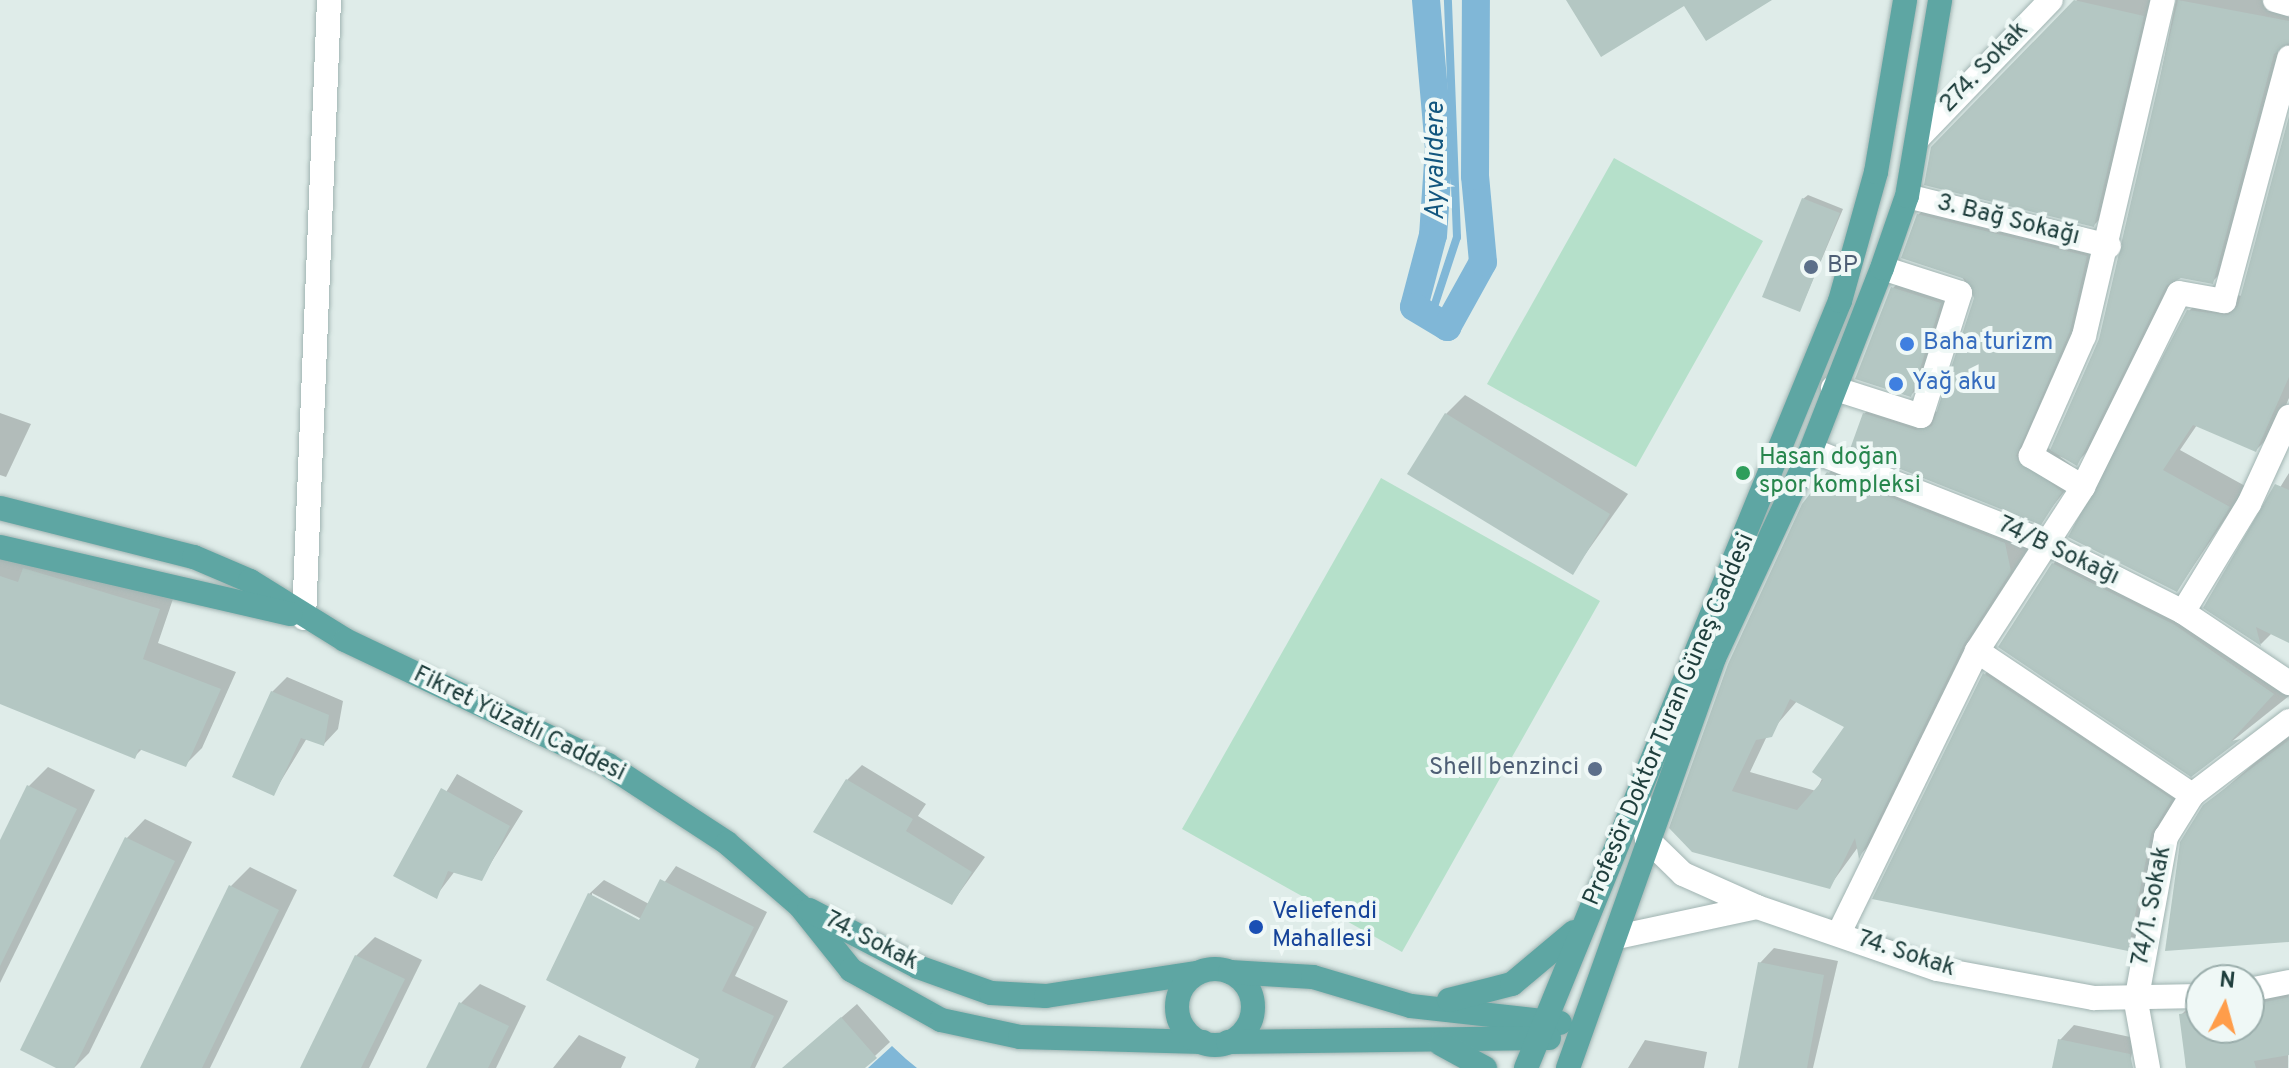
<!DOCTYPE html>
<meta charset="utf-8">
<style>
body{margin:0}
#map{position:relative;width:2289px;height:1068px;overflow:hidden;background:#dfece9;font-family:Overpass,sans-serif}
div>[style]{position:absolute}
.green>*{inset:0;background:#b5e0ca}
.water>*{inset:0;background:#80b7d7}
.shadow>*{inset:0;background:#0003}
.stream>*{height:8px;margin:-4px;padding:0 4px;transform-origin:4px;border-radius:4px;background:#80b7d7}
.canal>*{height:28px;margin:-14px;padding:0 14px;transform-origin:14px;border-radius:14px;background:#80b7d7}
.building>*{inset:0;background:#b4c7c3}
.roads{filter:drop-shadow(0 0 2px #a1b4b2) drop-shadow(0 0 2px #a1b4b2)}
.minor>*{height:24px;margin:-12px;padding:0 12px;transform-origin:12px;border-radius:12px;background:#fff}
.secondary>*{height:24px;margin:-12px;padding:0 12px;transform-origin:12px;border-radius:12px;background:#fff}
.primary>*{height:24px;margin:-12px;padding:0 12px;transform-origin:12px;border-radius:12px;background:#5ea6a3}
.primary>.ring{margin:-12px;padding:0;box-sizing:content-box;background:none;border:24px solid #5ea6a3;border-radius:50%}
.dots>*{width:22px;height:22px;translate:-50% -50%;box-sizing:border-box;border:4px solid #eff8f6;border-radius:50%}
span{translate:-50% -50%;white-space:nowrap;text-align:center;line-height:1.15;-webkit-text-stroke:8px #eff8f6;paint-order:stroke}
.street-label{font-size:24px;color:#1e3e3c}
.service-label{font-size:24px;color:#4e5e75}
.left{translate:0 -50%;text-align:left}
.right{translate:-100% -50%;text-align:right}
.shop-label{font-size:24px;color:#366cbe}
.leisure-label{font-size:24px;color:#27864d}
.transit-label{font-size:24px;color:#164399}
.water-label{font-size:26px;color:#12567f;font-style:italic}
.north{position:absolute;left:2185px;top:964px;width:80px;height:80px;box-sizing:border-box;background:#eff8f6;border:2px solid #9baeac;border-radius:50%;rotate:6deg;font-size:22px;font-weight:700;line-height:32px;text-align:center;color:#1e3e3c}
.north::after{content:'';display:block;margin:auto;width:28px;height:36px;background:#ff9d4a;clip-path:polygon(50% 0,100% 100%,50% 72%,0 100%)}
</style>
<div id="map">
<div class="green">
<div style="clip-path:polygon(1614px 158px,1763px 241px,1636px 467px,1487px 384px)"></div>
<div style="clip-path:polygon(1381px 478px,1600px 601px,1402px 952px,1182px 829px)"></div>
</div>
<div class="water">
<div style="clip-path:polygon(892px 1046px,906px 1059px,917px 1068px,868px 1068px)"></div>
</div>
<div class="shadow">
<div style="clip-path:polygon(2077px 0,2161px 0,2113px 206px,2094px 225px,1932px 148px)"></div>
<div style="clip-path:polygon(2176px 0,2289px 0,2289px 48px,2232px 262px,2212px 282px,2178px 277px,2095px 444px,2076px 463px,2059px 456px,2080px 472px,2040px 522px,1864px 414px,1884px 395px,1937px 412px,1976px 297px,1918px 215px,1938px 196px,2105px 237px,2088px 310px,2034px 437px,2052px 451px,2100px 342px,2125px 251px)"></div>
<div style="clip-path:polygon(2289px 124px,2289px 398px,2275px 431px,2256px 450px,2197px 425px,2180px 450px,2247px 487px,2177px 590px,2071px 537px,2189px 311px,2208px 292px,2243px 296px)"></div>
<div style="clip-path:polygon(1808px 195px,1843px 209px,1800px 310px,1803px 199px)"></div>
<div style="clip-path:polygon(1912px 269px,1959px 284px,1930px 376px,1911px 395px,1893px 288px)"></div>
<div style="clip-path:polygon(1465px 395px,1628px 494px,1572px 573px,1446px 414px)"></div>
<div style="clip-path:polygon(0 413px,31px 424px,6px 477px,0 475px)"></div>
<div style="clip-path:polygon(evenodd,1847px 454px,2023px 524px,2029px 550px,1877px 837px,1860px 855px,1858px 847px,1829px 887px,1693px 850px,1828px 474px,1847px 454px,1798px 700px,1847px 727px,1816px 791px,1750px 772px,1767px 736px,1798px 700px)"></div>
<div style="clip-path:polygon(2289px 473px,2289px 641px,2272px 633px,2261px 644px,2206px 607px)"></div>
<div style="clip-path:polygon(2072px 545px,2289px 690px,2289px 696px,2191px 774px,2053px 564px)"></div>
<div style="clip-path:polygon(0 558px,175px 593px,158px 643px,236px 672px,202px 748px,185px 765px,143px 748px,134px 757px,0 701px)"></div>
<div style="clip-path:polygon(2003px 655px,2189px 780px,2146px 929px,2127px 949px,1985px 674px)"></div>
<div style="clip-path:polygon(287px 677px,343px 701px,338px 729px,324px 744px,307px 738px,273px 794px,272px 692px)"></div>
<div style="clip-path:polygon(2289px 733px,2289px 936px,2168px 949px,2205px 806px)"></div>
<div style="clip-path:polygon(862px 765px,926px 804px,918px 816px,985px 857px,952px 903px,847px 780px)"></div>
<div style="clip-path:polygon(48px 767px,95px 790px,0 983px,0 845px,29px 786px)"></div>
<div style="clip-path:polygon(457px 774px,523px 811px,481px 879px,455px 871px,436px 896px,396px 875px)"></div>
<div style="clip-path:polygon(145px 819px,192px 842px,89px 1053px,74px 1068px,61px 1068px,126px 839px)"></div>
<div style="clip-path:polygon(evenodd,676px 866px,767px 912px,735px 976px,788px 1001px,755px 1068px,698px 1068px,702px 1059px,589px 894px,604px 880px,649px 904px,676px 866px,592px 893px,649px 923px,647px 926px,592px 898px,592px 893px)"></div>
<div style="clip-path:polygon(250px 867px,297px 890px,210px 1068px,143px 1068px,231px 886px)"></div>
<div style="clip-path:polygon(375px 937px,422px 960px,369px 1068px,302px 1068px,356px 956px)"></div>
<div style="clip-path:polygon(1774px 948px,1838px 961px,1813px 1068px,1758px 1068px,1760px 963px)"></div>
<div style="clip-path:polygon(2289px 979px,2288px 1068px,2186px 1068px,2182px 1014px,2201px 995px,2201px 1028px,2249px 1028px,2249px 986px)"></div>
<div style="clip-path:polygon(480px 984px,526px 1006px,496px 1068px,429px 1068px,461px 1003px)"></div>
<div style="clip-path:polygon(857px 1004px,890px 1042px,862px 1068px,783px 1068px)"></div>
<div style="clip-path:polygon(2074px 1025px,2135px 1038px,2129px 1068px,2054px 1068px,2060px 1040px)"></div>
<div style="clip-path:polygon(579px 1035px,626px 1057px,621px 1068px,553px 1068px)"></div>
<div style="clip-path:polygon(1645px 1040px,1707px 1052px,1704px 1068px,1628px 1068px)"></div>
</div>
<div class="stream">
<div style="left:1431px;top:316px;width:83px;rotate:-71.8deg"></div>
<div style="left:1457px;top:237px;width:237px;rotate:-92.2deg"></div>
</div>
<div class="canal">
<div style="left:1426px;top:0;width:149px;rotate:85deg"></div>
<div style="left:1439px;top:148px;width:87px;rotate:93.9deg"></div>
<div style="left:1433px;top:235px;width:74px;rotate:104.8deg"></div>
<div style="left:1414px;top:307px;width:39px;rotate:31deg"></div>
<div style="left:1447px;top:327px;width:74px;rotate:-61deg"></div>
<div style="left:1483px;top:262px;width:86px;rotate:-95.3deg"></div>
<div style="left:1475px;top:176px;width:176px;rotate:-89.7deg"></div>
</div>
<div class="building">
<div style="clip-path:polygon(1566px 0,1772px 0,1706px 41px,1684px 6px,1601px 57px)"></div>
<div style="clip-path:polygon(2074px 0,2144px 16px,2094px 227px,1924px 185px,1931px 147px)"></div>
<div style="clip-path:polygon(2178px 0,2289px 21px,2289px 43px,2274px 54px,2213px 284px,2181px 278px,2166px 286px,2077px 466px,2050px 450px,2099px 339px)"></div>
<div style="clip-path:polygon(2289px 116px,2289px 377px,2256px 452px,2193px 425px,2163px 470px,2230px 507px,2177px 592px,2068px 537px,2187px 310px,2228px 315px,2238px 306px)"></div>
<div style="clip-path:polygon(1802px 198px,1840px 213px,1800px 312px,1762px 297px)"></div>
<div style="clip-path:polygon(1917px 214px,2087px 256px,2070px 331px,2016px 456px,2062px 492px,2041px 525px,1850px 449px,1863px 413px,1916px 430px,1932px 426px,1974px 298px,1965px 279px,1901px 258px)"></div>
<div style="clip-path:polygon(1891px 287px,1941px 303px,1911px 397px,1855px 379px)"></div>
<div style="clip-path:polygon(1445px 413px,1610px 514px,1573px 575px,1407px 474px)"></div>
<div style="clip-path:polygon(evenodd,1827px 472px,2005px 543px,2011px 571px,1964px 644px,1859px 859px,1855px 838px,1830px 889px,1692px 852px,1669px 828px,1728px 664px,1802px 504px,1827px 472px,1790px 699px,1844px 727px,1812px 772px,1823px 780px,1797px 810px,1732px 791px,1756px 740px,1772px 737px,1790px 699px)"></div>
<div style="clip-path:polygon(2275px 484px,2289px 490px,2289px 643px,2256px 627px,2261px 646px,2203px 608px)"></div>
<div style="clip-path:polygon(2052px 563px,2175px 625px,2274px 694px,2231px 741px,2241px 739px,2191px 777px,1998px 647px)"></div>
<div style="clip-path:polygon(23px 568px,160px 609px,143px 659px,221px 689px,186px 767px,139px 749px,135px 759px,0 704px,0 576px,18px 582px)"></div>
<div style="clip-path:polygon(1983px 673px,2172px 799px,2151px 834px,2128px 951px,1872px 899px)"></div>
<div style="clip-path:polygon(271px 691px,329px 715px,324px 746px,301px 738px,274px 796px,232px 777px)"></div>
<div style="clip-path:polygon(2289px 740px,2289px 942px,2165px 951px,2180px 842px,2203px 805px)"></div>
<div style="clip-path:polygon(846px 779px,913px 819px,906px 831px,972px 872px,952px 905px,813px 832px)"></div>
<div style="clip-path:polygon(27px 785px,77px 809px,0 966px,0 840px)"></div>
<div style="clip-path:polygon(441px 788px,510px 826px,482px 881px,448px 871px,437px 899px,393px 876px)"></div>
<div style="clip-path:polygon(125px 837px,175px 861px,74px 1068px,56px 1068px,20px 1050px)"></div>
<div style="clip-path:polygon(660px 879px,754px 927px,722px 991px,774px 1016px,750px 1068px,695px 1068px,699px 1059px,546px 980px,588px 893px,639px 920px)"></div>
<div style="clip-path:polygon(229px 885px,279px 910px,202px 1068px,140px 1068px)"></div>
<div style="clip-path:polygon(355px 955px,405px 979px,361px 1068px,300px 1068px)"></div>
<div style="clip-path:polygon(1758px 962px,1824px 975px,1807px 1068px,1738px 1068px)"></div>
<div style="clip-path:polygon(2289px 997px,2289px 1055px,2254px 1061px,2256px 1068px,2186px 1068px,2179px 1014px,2201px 1011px,2201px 1028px,2249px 1028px,2249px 1005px)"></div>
<div style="clip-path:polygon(459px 1002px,509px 1026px,488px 1068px,426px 1068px)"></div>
<div style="clip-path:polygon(841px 1017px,877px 1058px,865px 1068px,782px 1068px)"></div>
<div style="clip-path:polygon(2058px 1039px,2130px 1054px,2133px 1068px,2052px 1068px)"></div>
</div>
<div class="roads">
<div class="minor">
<div style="left:2275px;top:0;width:15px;rotate:16deg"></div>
<div style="left:1919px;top:137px;width:190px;rotate:-46.1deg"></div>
<div style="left:1907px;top:196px;width:208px;rotate:13.9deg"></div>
<div style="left:1833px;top:388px;width:92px;rotate:17.7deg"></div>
<div style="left:1921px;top:416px;width:129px;rotate:-72.4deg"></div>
<div style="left:1960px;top:293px;width:82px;rotate:-162.2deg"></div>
<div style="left:1811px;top:450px;width:251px;rotate:21.5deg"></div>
<div style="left:2044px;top:542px;width:156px;rotate:26.7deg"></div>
<div style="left:2183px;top:612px;width:128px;rotate:33.8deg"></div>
<div style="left:2083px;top:487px;width:61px;rotate:-149.2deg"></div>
<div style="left:2031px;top:456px;width:131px;rotate:-66.2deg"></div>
<div style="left:2084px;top:336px;width:345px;rotate:-76.8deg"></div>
<div style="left:2183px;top:612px;width:127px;rotate:-58.6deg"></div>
<div style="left:2249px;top:504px;width:96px;rotate:-65.3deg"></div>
<div style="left:304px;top:618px;width:619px;rotate:-87.68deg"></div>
<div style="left:1977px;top:651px;width:259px;rotate:33.8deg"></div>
<div style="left:1839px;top:933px;width:314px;rotate:-63.9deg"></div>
<div style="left:1977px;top:651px;width:195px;rotate:-57.1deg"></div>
<div style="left:2083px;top:487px;width:216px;rotate:-63.7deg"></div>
<div style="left:2179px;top:293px;width:46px;rotate:10.1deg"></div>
<div style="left:2224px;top:301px;width:252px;rotate:-75deg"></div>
<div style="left:2148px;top:1068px;width:67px;rotate:-100.3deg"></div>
<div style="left:2136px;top:1002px;width:168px;rotate:-79.7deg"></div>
<div style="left:2166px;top:837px;width:49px;rotate:-58.2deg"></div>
<div style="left:2192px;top:795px;width:122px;rotate:-37.3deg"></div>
</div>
<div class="secondary">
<div style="left:1638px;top:797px;width:43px;rotate:77.9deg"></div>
<div style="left:1647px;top:839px;width:50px;rotate:44.2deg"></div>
<div style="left:1683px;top:874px;width:81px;rotate:24deg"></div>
<div style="left:1757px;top:907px;width:190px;rotate:19deg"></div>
<div style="left:1937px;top:969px;width:160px;rotate:10.5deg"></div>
<div style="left:2094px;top:998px;width:107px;rotate:-1.1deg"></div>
<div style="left:1617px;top:937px;width:143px;rotate:-12.1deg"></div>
<div style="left:2249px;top:990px;width:41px;rotate:-11.3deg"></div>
</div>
<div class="primary">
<div style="left:0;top:508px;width:200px;rotate:14.2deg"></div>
<div style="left:194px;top:557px;width:61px;rotate:23.2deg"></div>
<div style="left:250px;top:581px;width:112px;rotate:31.8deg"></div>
<div style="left:345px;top:640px;width:291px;rotate:25.4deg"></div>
<div style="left:608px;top:765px;width:142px;rotate:33.2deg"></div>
<div style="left:727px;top:843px;width:96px;rotate:40.8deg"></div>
<div style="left:800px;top:906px;width:82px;rotate:51.4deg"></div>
<div style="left:851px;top:970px;width:103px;rotate:29.1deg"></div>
<div style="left:941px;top:1020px;width:81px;rotate:12.1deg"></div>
<div style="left:1020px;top:1037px;width:183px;rotate:1.6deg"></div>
<div style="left:0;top:547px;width:298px;rotate:13deg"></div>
<div style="left:809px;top:910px;width:123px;rotate:27.6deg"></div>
<div style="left:918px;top:967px;width:77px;rotate:19.6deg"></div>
<div style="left:991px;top:993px;width:55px;rotate:3.1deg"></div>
<div style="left:1046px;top:996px;width:153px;rotate:-8.7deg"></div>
<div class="ring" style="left:1177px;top:969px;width:52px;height:52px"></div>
<div style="left:1230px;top:972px;width:83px;rotate:3.4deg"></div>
<div style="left:1313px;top:977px;width:102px;rotate:16.5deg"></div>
<div style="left:1411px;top:1006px;width:150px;rotate:6.5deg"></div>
<div style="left:1449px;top:1000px;width:65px;rotate:-14.3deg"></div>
<div style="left:1512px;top:984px;width:81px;rotate:-40deg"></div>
<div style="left:1228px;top:1042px;width:321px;rotate:-0.7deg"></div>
<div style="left:1441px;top:1044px;width:50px;rotate:28.6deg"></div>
<div style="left:1526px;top:1068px;width:829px;rotate:-67.74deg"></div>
<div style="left:1840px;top:301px;width:134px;rotate:-74.4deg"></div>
<div style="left:1876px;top:172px;width:174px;rotate:-80.4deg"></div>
<div style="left:1568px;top:1068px;width:435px;rotate:-70.4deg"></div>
<div style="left:1714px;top:658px;width:230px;rotate:-65deg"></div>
<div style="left:1811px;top:450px;width:195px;rotate:-68.7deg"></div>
<div style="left:1882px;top:268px;width:76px;rotate:-70.9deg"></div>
<div style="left:1907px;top:196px;width:199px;rotate:-80.4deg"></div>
</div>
</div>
<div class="dots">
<div style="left:1811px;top:267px;background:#5c6f8a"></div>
<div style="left:1907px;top:344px;background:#3f7fe0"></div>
<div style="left:1896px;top:384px;background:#3f7fe0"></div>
<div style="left:1743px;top:473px;background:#2e9e5b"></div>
<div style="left:1595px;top:769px;background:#5c6f8a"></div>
<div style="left:1256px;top:927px;background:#1a4fb4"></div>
</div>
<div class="street-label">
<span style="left:1985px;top:68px;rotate:-46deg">274. Sokak</span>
<span style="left:2008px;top:221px;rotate:14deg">3. Bağ Sokağı</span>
<span style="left:2058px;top:552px;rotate:25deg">74/B Sokağı</span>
<span style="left:1670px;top:720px;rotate:-67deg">Profesör Doktor Turan Güneş Caddesi</span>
<span style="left:519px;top:725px;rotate:26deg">Fikret Yüzatlı Caddesi</span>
<span style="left:2153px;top:906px;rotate:-79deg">74/1. Sokak</span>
<span style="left:871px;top:942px;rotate:27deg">74. Sokak</span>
<span style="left:1906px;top:955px;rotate:18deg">74. Sokak</span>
</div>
<div class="service-label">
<span class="left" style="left:1827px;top:267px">BP</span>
<span class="right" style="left:1579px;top:769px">Shell benzinci</span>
</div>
<div class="shop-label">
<span class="left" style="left:1923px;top:344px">Baha turizm</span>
<span class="left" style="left:1912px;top:384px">Yağ aku</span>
</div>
<div class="leisure-label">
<span class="left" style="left:1759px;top:473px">Hasan doğan<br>spor kompleksi</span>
</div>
<div class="transit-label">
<span class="left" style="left:1272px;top:927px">Veliefendi<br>Mahallesi</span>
</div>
<div class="water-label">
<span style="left:1437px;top:161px;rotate:-90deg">Ayvalıdere</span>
</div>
<div class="north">N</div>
</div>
